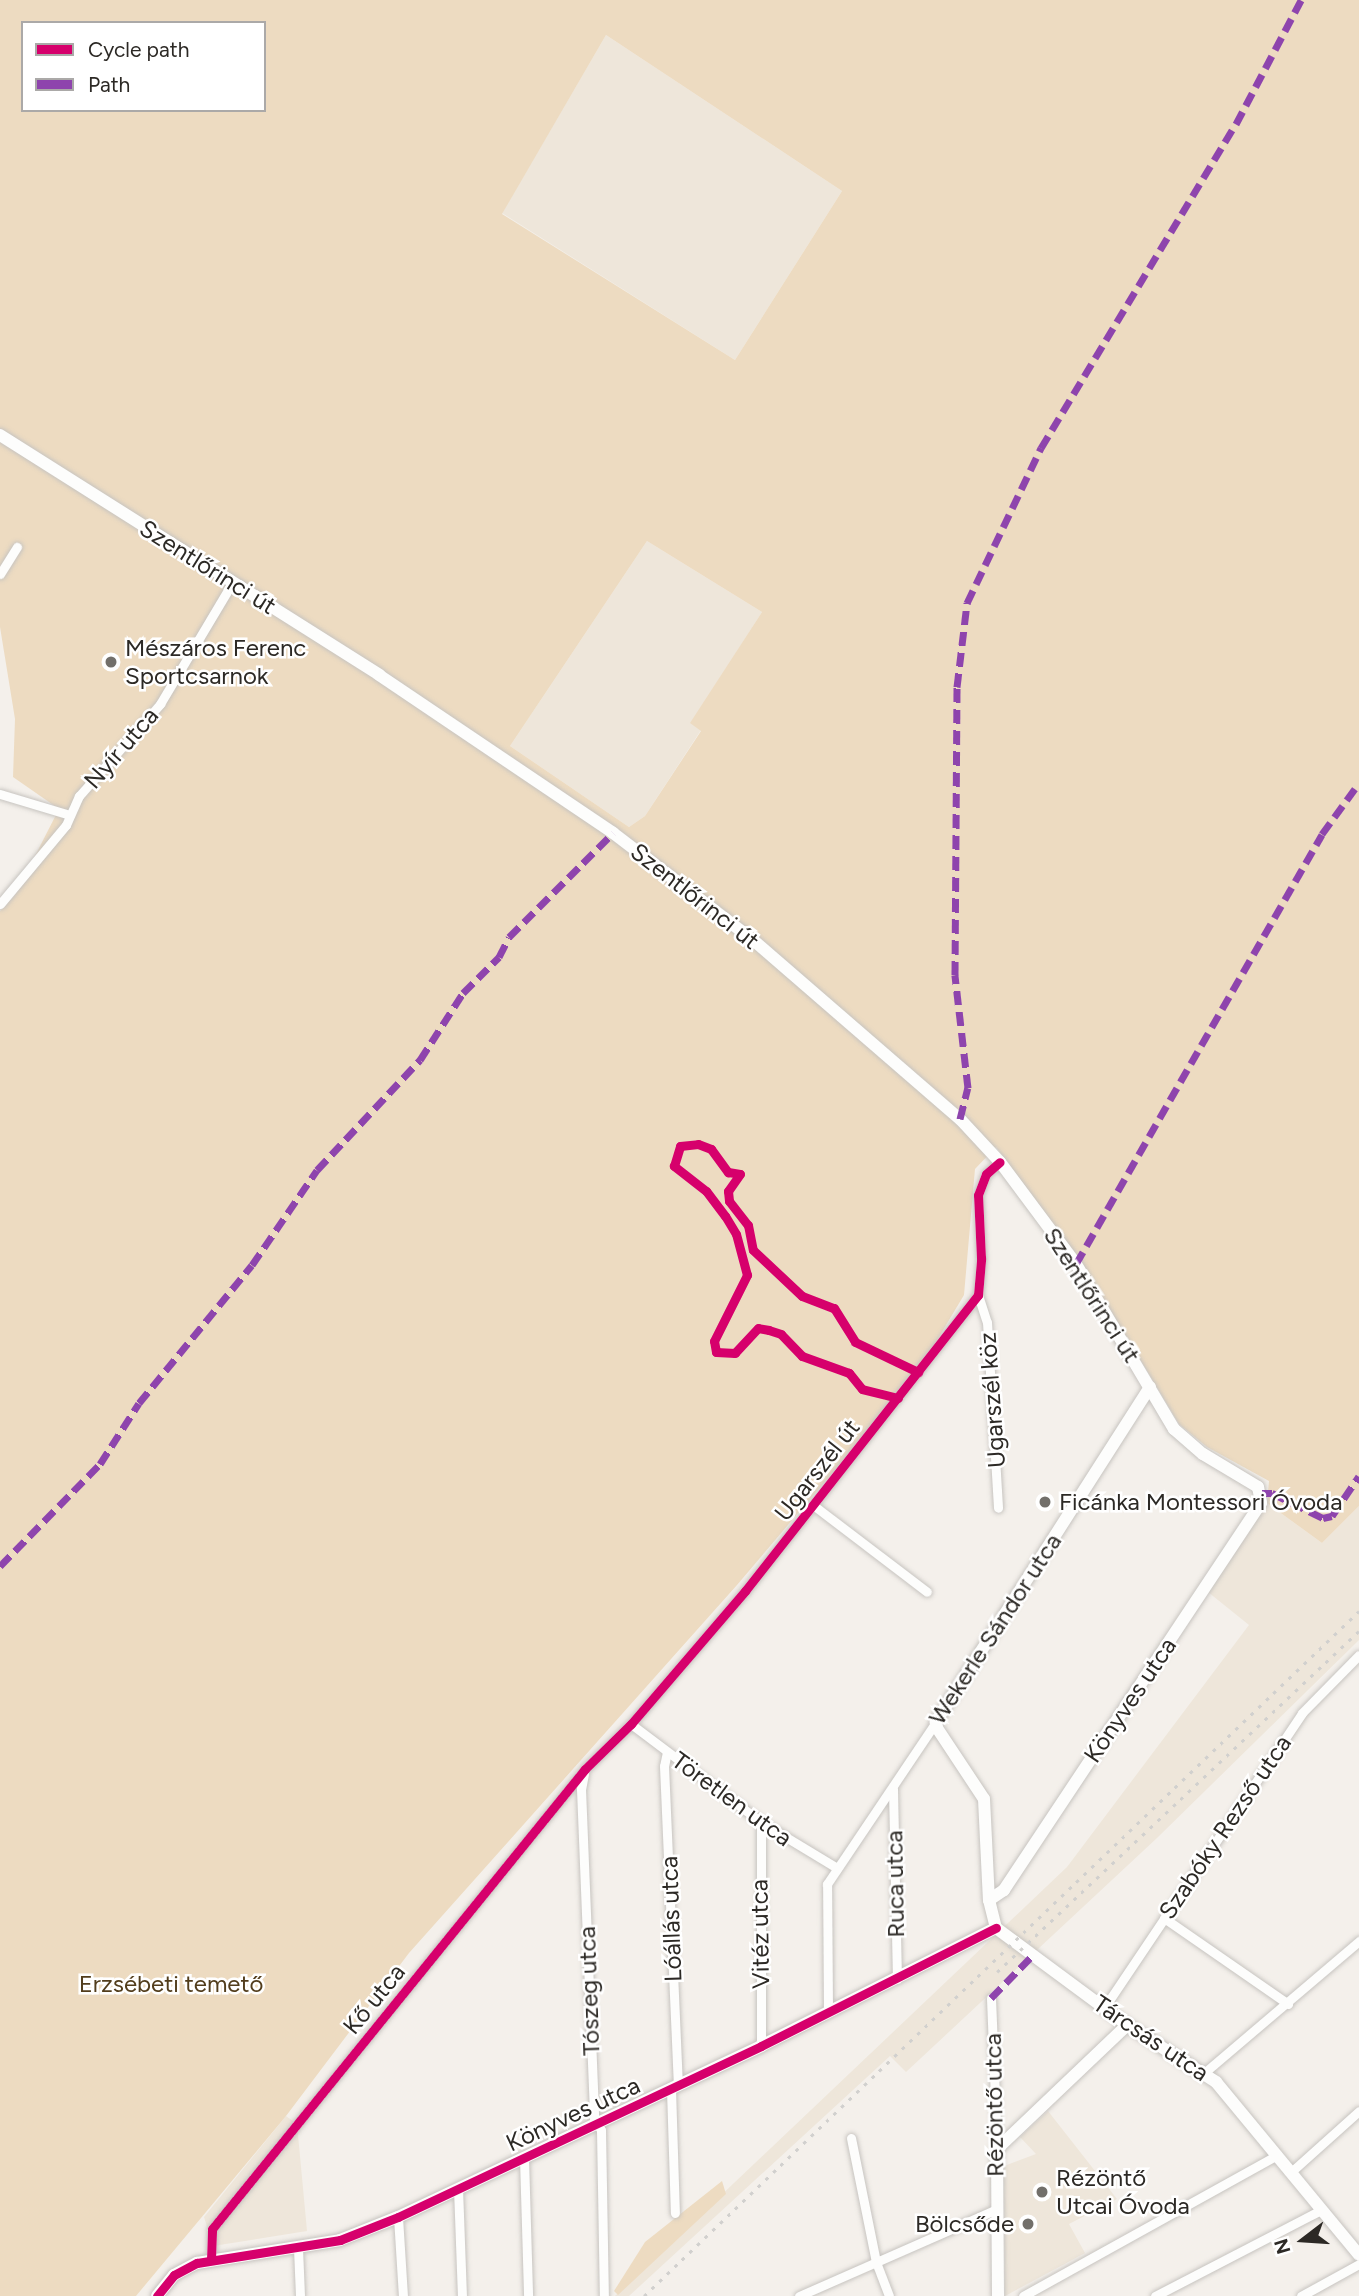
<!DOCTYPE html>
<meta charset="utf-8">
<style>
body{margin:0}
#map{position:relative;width:1359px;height:2296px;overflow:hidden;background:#f4f0eb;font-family:Figtree,sans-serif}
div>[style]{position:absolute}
.built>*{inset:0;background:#eee6da}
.green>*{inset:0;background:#eddbc1}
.roads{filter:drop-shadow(0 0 2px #c7c4c0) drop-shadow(0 0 2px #c7c4c0)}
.minor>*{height:9px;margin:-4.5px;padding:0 4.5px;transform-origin:4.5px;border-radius:4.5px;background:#fdfdfc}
.tertiary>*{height:12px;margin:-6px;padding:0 6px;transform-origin:6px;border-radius:6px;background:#fdfdfc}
.secondary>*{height:12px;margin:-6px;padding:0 6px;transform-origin:6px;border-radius:6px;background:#fdfdfc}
.rail>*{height:2.5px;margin-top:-1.25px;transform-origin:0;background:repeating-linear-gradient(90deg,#d1d0ce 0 3.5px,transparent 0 10.5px)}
.quiet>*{height:7px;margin-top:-3.5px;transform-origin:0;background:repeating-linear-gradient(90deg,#8e44ad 0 14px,transparent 0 21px)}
.cycleway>*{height:9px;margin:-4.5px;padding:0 4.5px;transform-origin:4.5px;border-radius:4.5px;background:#d6006c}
.dots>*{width:19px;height:19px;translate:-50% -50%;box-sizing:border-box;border:4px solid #fff;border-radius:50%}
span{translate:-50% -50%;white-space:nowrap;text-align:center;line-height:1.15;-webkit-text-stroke:5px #fff;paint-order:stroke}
.street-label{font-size:24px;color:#2c2925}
.poi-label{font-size:24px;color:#2c2925}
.left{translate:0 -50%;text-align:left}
.right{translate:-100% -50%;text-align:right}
.park-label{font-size:24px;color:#523d1c}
.legend{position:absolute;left:21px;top:21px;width:245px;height:91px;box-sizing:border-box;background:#fff;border:2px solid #aba9a8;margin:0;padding:9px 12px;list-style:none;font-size:21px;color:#2c2925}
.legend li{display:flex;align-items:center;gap:14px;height:35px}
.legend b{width:35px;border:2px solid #aba9a8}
.north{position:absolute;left:1268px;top:2205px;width:70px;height:70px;-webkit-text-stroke:5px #fff;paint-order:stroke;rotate:253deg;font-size:19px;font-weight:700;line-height:28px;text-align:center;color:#2c2925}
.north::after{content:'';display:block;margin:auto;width:24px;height:32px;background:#2c2925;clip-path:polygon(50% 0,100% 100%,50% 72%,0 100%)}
</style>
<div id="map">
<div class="built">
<div style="clip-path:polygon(606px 35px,842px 191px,735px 360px,502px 213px)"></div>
<div style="clip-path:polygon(647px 541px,762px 612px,691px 723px,701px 730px,645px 816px,629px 827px,510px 746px)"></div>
<div style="clip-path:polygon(1267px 1503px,1322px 1543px,1359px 1506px,1359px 1640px,1157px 1838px,906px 2072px,890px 2056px,629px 2296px,615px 2296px,1067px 1867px,1249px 1625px,1208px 1592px)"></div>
<div style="clip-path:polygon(1048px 2111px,1117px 2199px,1069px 2224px,1085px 2253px,1005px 2296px,1004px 2166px,1036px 2154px,1020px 2137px)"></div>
<div style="clip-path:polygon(286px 2116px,297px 2124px,307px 2231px,213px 2246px,204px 2217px)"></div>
</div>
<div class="green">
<div style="clip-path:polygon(evenodd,0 0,1359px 0,1359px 1506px,1322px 1543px,1267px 1503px,1269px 1481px,1207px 1447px,1179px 1424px,1084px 1266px,996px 1147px,975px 1169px,964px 1295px,918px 1372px,737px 1585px,409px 1953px,286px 2116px,136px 2296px,0 2296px,0 911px,15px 895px,59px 809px,13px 777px,15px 719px,0 627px,0 0,23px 23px,264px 23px,264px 110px,23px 110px,23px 23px,0 0,606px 35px,842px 191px,735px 360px,502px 214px,606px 35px,0 0,647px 541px,762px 612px,690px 723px,701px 731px,645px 816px,629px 827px,510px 746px,647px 541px)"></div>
<div style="clip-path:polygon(722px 2181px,726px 2194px,618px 2295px,614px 2291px,645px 2242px)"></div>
</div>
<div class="roads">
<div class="minor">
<div style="left:0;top:574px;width:32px;rotate:-58deg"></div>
<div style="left:0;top:794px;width:73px;rotate:16.7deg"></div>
<div style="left:0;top:904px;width:103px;rotate:-50.1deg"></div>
<div style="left:66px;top:825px;width:32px;rotate:-66deg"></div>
<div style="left:79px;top:796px;width:123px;rotate:-48.6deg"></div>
<div style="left:160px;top:704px;width:141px;rotate:-59.2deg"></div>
<div style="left:978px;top:1295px;width:28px;rotate:72deg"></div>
<div style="left:987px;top:1322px;width:186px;rotate:86.6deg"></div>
<div style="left:813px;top:1505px;width:143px;rotate:37.3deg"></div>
<div style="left:631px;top:1724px;width:163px;rotate:37deg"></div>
<div style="left:761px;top:1822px;width:89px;rotate:31.2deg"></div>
<div style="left:667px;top:1752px;width:14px;rotate:102deg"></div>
<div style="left:664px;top:1766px;width:320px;rotate:87.5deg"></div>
<div style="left:584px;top:1774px;width:15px;rotate:101deg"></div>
<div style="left:581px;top:1789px;width:329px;rotate:87.7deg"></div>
<div style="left:594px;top:2118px;width:14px;rotate:60deg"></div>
<div style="left:601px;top:2130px;width:166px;rotate:89deg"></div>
<div style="left:893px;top:1789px;width:190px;rotate:88.8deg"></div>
<div style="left:761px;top:1822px;width:224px;rotate:90deg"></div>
<div style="left:1164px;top:1918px;width:151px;rotate:34.7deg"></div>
<div style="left:991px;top:1998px;width:151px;rotate:87.7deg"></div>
<div style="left:1104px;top:2008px;width:355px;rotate:-56.1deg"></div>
<div style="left:1302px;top:1713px;width:81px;rotate:-45.5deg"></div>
<div style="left:828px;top:2012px;width:128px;rotate:-90.4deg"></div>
<div style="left:827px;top:1884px;width:195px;rotate:-56.1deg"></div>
<div style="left:1204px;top:2073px;width:204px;rotate:-40.4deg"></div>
<div style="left:671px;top:2089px;width:124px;rotate:88.2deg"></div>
<div style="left:851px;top:2138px;width:126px;rotate:78.6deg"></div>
<div style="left:876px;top:2262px;width:36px;rotate:69deg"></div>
<div style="left:524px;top:2158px;width:138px;rotate:88.3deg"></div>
<div style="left:1291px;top:2172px;width:91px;rotate:-41.9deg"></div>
<div style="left:458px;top:2188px;width:108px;rotate:87.9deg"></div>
<div style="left:398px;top:2217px;width:79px;rotate:86.4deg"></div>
<div style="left:298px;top:2248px;width:48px;rotate:87.6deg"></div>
<div style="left:211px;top:2260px;width:31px;rotate:-88deg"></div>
<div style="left:212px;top:2229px;width:592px;rotate:-50.96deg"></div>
<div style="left:585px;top:1769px;width:64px;rotate:-44.4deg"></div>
<div style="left:631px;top:1724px;width:175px;rotate:-49.4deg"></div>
<div style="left:745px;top:1591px;width:377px;rotate:-51.8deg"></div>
<div style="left:978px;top:1295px;width:37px;rotate:-85deg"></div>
<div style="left:981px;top:1258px;width:63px;rotate:-92.7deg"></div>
<div style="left:978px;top:1195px;width:22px;rotate:-69deg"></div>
<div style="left:986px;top:1174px;width:18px;rotate:-41deg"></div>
<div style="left:799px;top:2296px;width:214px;rotate:-23.7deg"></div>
<div style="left:1023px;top:2296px;width:291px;rotate:-29deg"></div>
<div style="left:1155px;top:2296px;width:187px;rotate:-27.4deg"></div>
<div style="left:1301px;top:2296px;width:66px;rotate:-28.9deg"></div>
</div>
<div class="tertiary">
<div style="left:157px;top:2296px;width:27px;rotate:-51deg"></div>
<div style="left:174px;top:2275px;width:26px;rotate:-28deg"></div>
<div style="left:197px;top:2263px;width:145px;rotate:-9.1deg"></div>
<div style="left:340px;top:2240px;width:62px;rotate:-21.6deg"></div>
<div style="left:398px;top:2217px;width:401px;rotate:-25.2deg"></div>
<div style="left:761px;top:2046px;width:263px;rotate:-26.7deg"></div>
</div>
<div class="secondary">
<div style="left:0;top:435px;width:449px;rotate:32.3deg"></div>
<div style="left:379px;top:675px;width:282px;rotate:34deg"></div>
<div style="left:613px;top:833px;width:176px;rotate:37.4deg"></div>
<div style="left:753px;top:940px;width:274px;rotate:40.9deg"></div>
<div style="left:960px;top:1119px;width:59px;rotate:47.1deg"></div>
<div style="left:1000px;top:1162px;width:127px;rotate:53.3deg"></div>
<div style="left:1076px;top:1264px;width:192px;rotate:59.3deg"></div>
<div style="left:1174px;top:1429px;width:38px;rotate:41deg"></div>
<div style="left:1203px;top:1454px;width:64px;rotate:31deg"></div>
<div style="left:1258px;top:1487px;width:16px;rotate:79deg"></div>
<div style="left:1261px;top:1503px;width:465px;rotate:123.6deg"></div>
<div style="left:1004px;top:1890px;width:18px;rotate:146deg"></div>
<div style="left:1150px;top:1387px;width:398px;rotate:122.6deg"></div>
<div style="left:936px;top:1722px;width:6px;rotate:81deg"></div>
<div style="left:937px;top:1728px;width:85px;rotate:56.5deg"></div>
<div style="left:984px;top:1799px;width:101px;rotate:87.2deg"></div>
<div style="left:989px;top:1900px;width:29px;rotate:76deg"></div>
<div style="left:996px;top:1928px;width:163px;rotate:36.5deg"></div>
<div style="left:1127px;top:2025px;width:106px;rotate:32.6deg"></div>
<div style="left:1216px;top:2082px;width:224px;rotate:50.4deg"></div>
<div style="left:998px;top:2296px;width:147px;rotate:-90.4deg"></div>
<div style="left:997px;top:2149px;width:180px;rotate:-43.6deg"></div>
</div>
</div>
<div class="rail">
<div style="left:997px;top:1972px;width:497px;rotate:-43.3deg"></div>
<div style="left:644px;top:2296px;width:990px;rotate:-43.77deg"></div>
</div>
<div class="quiet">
<div style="left:960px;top:1119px;width:32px;rotate:-76deg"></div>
<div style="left:968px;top:1088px;width:114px;rotate:-96.6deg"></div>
<div style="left:955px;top:975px;width:288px;rotate:-89.6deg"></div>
<div style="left:957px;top:687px;width:85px;rotate:-83.2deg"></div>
<div style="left:967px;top:603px;width:172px;rotate:-64.5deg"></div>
<div style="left:1041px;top:448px;width:378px;rotate:-59deg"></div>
<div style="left:1236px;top:124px;width:140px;rotate:-62.3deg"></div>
<div style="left:1076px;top:1264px;width:495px;rotate:-60.2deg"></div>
<div style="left:1322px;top:834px;width:63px;rotate:-54deg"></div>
<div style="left:1262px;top:1493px;width:10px"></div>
<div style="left:1272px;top:1493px;width:57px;rotate:26.1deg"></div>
<div style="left:1323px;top:1518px;width:9px;rotate:-13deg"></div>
<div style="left:1332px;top:1516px;width:48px;rotate:-56deg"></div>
<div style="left:0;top:1566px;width:143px;rotate:-45.6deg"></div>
<div style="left:100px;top:1464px;width:72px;rotate:-57.4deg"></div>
<div style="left:139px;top:1403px;width:178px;rotate:-50.7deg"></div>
<div style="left:252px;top:1265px;width:115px;rotate:-55.6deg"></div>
<div style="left:317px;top:1170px;width:151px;rotate:-46.9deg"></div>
<div style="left:420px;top:1060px;width:80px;rotate:-57.3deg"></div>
<div style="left:463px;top:993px;width:51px;rotate:-45deg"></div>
<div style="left:499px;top:957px;width:22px;rotate:-63deg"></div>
<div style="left:509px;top:937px;width:147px;rotate:-45deg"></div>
<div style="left:991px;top:1998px;width:60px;rotate:-45.7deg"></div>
</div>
<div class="cycleway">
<div style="left:898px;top:1398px;width:37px;rotate:-166deg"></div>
<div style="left:862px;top:1389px;width:21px;rotate:-129deg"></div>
<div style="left:849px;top:1373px;width:50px;rotate:-160.1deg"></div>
<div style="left:802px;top:1356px;width:30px;rotate:-134deg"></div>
<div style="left:781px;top:1334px;width:13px;rotate:-162deg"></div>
<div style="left:769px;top:1330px;width:11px;rotate:-170deg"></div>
<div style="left:758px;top:1328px;width:34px;rotate:133deg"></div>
<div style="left:735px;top:1353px;width:19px;rotate:-177deg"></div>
<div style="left:716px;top:1352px;width:11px;rotate:-100deg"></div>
<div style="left:714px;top:1341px;width:74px;rotate:-63.4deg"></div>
<div style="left:747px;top:1275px;width:42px;rotate:-105deg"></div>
<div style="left:736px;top:1234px;width:21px;rotate:-121deg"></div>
<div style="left:725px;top:1216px;width:31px;rotate:-127deg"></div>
<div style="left:706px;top:1191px;width:41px;rotate:-142deg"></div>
<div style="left:674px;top:1166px;width:21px;rotate:-73deg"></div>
<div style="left:680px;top:1146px;width:18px;rotate:-6deg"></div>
<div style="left:698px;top:1144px;width:14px;rotate:21deg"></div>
<div style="left:711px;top:1149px;width:29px;rotate:54deg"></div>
<div style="left:728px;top:1172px;width:12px;rotate:9deg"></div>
<div style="left:740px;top:1174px;width:21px;rotate:125deg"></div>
<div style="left:728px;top:1191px;width:10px;rotate:84deg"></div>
<div style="left:729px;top:1201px;width:31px;rotate:52deg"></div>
<div style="left:748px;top:1225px;width:25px;rotate:79deg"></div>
<div style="left:753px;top:1250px;width:67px;rotate:43.2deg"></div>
<div style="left:802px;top:1296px;width:34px;rotate:21deg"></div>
<div style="left:834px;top:1308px;width:40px;rotate:58deg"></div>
<div style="left:855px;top:1342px;width:70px;rotate:25.5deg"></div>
<div style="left:211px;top:2260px;width:31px;rotate:-88deg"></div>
<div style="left:212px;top:2229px;width:592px;rotate:-50.96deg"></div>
<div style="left:585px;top:1769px;width:64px;rotate:-44.4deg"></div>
<div style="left:631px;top:1724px;width:175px;rotate:-49.4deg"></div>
<div style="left:745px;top:1591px;width:377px;rotate:-51.8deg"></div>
<div style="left:978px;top:1295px;width:37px;rotate:-85deg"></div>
<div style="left:981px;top:1258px;width:63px;rotate:-92.7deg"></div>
<div style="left:978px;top:1195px;width:22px;rotate:-69deg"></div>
<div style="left:986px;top:1174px;width:18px;rotate:-41deg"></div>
<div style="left:157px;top:2296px;width:27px;rotate:-51deg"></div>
<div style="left:174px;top:2275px;width:26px;rotate:-28deg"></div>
<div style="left:197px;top:2263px;width:145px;rotate:-9.1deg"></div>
<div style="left:340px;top:2240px;width:62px;rotate:-21.6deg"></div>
<div style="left:398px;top:2217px;width:401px;rotate:-25.2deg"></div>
<div style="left:761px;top:2046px;width:263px;rotate:-26.7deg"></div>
</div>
<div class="dots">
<div style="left:111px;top:662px;background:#726f6a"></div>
<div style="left:1045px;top:1502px;background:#726f6a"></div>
<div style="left:1042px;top:2192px;background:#726f6a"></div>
<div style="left:1028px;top:2224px;background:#726f6a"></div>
</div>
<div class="street-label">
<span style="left:208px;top:567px;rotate:32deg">Szentlőrinci út</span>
<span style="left:121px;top:748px;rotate:-49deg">Nyír utca</span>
<span style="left:695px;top:896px;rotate:38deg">Szentlőrinci út</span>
<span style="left:1092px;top:1295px;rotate:57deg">Szentlőrinci út</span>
<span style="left:992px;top:1400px;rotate:-94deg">Ugarszél köz</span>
<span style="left:817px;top:1470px;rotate:-52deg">Ugarszél út</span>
<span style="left:995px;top:1629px;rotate:-57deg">Wekerle Sándor utca</span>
<span style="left:1130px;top:1700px;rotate:-56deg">Könyves utca</span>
<span style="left:732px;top:1799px;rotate:36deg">Töretlen utca</span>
<span style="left:1225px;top:1827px;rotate:-56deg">Szabóky Rezső utca</span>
<span style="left:895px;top:1884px;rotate:-91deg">Ruca utca</span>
<span style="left:671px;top:1919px;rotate:-92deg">Lóállás utca</span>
<span style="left:760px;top:1934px;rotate:-91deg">Vitéz utca</span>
<span style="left:589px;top:1991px;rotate:-92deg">Tószeg utca</span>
<span style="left:374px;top:1999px;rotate:-51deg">Kő utca</span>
<span style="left:1151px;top:2038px;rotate:34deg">Tárcsás utca</span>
<span style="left:994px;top:2105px;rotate:-91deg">Rézöntő utca</span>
<span style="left:573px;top:2114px;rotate:-25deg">Könyves utca</span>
</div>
<div class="poi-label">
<span class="left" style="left:125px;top:662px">Mészáros Ferenc<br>Sportcsarnok</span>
<span class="left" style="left:1059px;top:1502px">Ficánka Montessori Óvoda</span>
<span class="left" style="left:1056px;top:2192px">Rézöntő<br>Utcai Óvoda</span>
<span class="right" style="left:1014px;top:2224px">Bölcsőde</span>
</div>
<div class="park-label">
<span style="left:171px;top:1984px">Erzsébeti temető</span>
</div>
<ul class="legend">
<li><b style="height:9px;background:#d6006c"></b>Cycle path</li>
<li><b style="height:9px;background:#8e44ad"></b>Path</li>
</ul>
<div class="north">N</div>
</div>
